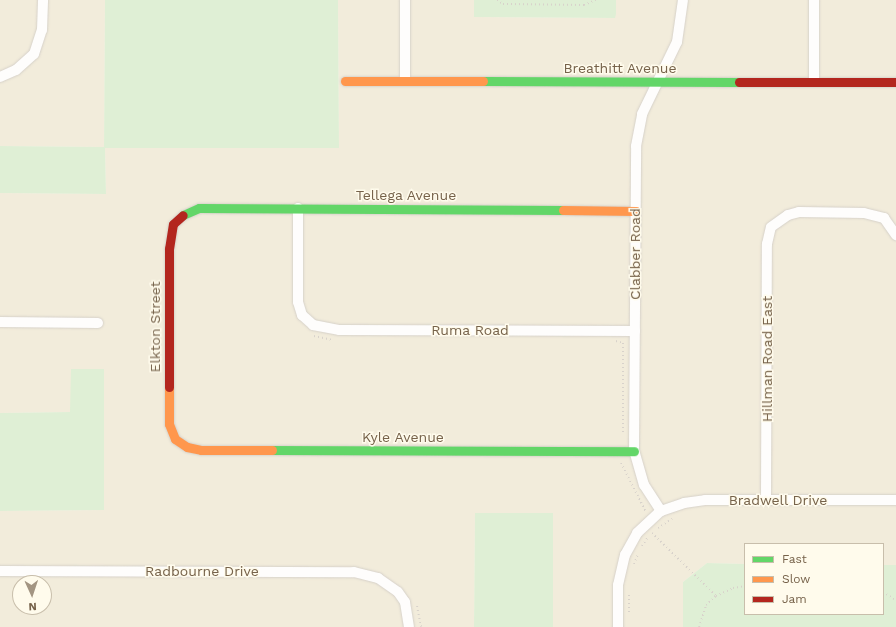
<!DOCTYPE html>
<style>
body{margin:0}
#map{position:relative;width:896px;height:627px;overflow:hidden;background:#f7f4eb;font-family:"Work Sans",sans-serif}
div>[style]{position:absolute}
.residential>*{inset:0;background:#f2ecdb}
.green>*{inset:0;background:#dfefd5}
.path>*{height:2px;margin-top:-1px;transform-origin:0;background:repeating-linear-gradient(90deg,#d8d2cb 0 1px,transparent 0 4px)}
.roads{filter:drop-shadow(0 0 1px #d6d1c9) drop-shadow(0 0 1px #d6d1c9)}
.street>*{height:10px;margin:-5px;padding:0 5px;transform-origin:5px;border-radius:5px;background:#fefdfc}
.fast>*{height:9px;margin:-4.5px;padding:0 4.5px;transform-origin:4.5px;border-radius:4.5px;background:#63d668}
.slow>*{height:9px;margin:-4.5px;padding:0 4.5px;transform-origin:4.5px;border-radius:4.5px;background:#ff974d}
.jam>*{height:9px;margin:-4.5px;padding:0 4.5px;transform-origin:4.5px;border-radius:4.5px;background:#b3261e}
span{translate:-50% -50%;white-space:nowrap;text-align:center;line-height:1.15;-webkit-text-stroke:3px #fffbec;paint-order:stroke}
.street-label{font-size:14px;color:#76624a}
.legend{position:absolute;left:744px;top:543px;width:140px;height:72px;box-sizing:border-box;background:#fffbec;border:1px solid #c8beab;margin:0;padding:5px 7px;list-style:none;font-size:12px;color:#76624a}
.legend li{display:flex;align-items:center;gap:8px;height:20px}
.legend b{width:20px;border:1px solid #c8beab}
.north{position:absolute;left:12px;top:575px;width:40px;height:40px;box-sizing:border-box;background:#fffbec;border:1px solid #c8beab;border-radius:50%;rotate:177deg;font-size:11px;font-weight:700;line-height:16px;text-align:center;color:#76624a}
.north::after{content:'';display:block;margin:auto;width:14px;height:18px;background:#a39582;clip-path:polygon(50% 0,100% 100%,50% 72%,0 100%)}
</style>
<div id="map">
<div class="residential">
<div style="clip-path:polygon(0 0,105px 0,104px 147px,0 146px)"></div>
<div style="clip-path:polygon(evenodd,338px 0,474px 0,475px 17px,615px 18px,616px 0,896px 0,896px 565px,883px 565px,883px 544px,745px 544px,745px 564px,707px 563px,683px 582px,683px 627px,553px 627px,553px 513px,475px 513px,474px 627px,0 627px,0 511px,104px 510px,70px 412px,0 413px,0 193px,106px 194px,105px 148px,339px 147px,338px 0,20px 583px,44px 583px,44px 607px,20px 607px,20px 583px)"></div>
</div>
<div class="green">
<div style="clip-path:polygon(105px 0,338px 0,339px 148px,105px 148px,106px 194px,0 193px,0 146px,104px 147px)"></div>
<div style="clip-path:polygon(474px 0,616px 0,616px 14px,615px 18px,474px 17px)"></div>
<div style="clip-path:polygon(71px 369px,104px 369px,104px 510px,0 511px,0 413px,70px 412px)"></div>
<div style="clip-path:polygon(475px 513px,553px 513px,553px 627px,474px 627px)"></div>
<div style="clip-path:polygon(707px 563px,745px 564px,745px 614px,883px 614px,883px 565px,896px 565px,896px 627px,683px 627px,683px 582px)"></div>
</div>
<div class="path">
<div style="left:497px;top:0;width:7px;rotate:34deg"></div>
<div style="left:503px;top:4px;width:81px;rotate:0.7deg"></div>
<div style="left:584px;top:5px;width:13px;rotate:-23deg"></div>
<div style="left:314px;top:336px;width:19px;rotate:12deg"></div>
<div style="left:616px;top:341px;width:7px;rotate:16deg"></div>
<div style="left:623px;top:343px;width:91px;rotate:90deg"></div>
<div style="left:621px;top:463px;width:55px;rotate:63deg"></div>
<div style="left:658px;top:528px;width:17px;rotate:-33deg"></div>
<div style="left:652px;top:533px;width:90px;rotate:44.5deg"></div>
<div style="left:642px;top:546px;width:11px;rotate:-56deg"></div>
<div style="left:634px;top:564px;width:11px;rotate:-68deg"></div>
<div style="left:883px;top:592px;width:15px;rotate:32deg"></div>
<div style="left:417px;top:606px;width:21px;rotate:79deg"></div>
<div style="left:629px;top:612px;width:20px;rotate:-90deg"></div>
<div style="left:699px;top:627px;width:23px;rotate:-72deg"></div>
<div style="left:706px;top:605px;width:13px;rotate:-42deg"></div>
<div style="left:716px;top:596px;width:19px;rotate:-25deg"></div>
<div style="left:733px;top:588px;width:12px;rotate:-9deg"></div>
</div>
<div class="roads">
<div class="street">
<div style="left:405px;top:0;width:81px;rotate:90deg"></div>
<div style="left:0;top:77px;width:17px;rotate:-24deg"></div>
<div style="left:16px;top:70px;width:24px;rotate:-42deg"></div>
<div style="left:34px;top:54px;width:25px;rotate:-72deg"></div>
<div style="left:42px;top:30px;width:30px;rotate:-88deg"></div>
<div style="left:814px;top:82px;width:82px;rotate:-90deg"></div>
<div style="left:298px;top:208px;width:94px;rotate:90deg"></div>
<div style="left:298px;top:302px;width:14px;rotate:73deg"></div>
<div style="left:302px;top:315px;width:15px;rotate:42deg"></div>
<div style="left:313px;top:325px;width:26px;rotate:11deg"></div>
<div style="left:339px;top:330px;width:296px;rotate:0.2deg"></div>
<div style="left:0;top:322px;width:98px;rotate:0.6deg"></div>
<div style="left:766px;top:499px;width:255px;rotate:-89.8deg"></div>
<div style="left:767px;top:244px;width:17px;rotate:-77deg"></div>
<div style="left:771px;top:227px;width:21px;rotate:-35deg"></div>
<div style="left:788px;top:215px;width:11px;rotate:-15deg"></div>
<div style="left:799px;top:212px;width:65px;rotate:0.9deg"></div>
<div style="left:864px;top:213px;width:21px;rotate:14deg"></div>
<div style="left:884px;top:218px;width:21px;rotate:55deg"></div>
<div style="left:661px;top:511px;width:31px;rotate:-123deg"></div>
<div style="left:644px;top:485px;width:35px;rotate:-106deg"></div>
<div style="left:634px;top:451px;width:305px;rotate:-89.6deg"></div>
<div style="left:636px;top:146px;width:33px;rotate:-79deg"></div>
<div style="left:642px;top:114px;width:80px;rotate:-64.1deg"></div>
<div style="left:677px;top:42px;width:42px;rotate:-81.9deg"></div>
<div style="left:0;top:571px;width:354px;rotate:0.2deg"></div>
<div style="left:354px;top:572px;width:25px;rotate:14deg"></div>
<div style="left:378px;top:578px;width:24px;rotate:35deg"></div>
<div style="left:398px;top:592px;width:12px;rotate:55deg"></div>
<div style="left:405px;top:602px;width:25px;rotate:81deg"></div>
<div style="left:618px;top:627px;width:42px;rotate:-90deg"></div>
<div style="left:618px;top:585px;width:31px;rotate:-77deg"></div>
<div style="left:625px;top:555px;width:25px;rotate:-61deg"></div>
<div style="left:637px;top:533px;width:33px;rotate:-43deg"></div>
<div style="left:661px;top:511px;width:24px;rotate:-19deg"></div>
<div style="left:684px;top:503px;width:21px;rotate:-8deg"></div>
<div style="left:705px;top:500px;width:191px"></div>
</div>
<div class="fast">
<div style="left:483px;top:81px;width:256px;rotate:0.2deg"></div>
<div style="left:183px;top:215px;width:17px;rotate:-24deg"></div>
<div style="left:199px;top:208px;width:364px;rotate:0.3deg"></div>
<div style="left:272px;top:450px;width:362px;rotate:0.2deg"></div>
</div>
<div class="slow">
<div style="left:345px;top:81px;width:138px"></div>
<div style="left:563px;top:210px;width:73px;rotate:0.8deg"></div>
<div style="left:169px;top:387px;width:37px;rotate:90deg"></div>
<div style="left:169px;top:424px;width:16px;rotate:68deg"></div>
<div style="left:175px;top:439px;width:14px;rotate:34deg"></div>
<div style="left:187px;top:447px;width:14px;rotate:12deg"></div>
<div style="left:201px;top:450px;width:71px"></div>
</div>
<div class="jam">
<div style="left:739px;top:82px;width:157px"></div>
<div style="left:169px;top:387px;width:138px;rotate:-90deg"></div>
<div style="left:169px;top:249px;width:25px;rotate:-81deg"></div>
<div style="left:173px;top:224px;width:13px;rotate:-42deg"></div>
</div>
</div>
<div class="street-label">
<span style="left:620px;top:68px">Breathitt Avenue</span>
<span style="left:406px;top:195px">Tellega Avenue</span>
<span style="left:635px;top:254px;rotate:-90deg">Clabber Road</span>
<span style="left:155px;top:327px;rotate:-90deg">Elkton Street</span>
<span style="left:470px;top:330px">Ruma Road</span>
<span style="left:767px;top:359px;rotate:-90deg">Hillman Road East</span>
<span style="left:403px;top:437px">Kyle Avenue</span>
<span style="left:778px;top:500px">Bradwell Drive</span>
<span style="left:202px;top:571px">Radbourne Drive</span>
</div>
<ul class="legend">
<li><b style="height:5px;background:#63d668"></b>Fast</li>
<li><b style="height:5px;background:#ff974d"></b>Slow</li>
<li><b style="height:5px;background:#b3261e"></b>Jam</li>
</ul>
<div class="north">N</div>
</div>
